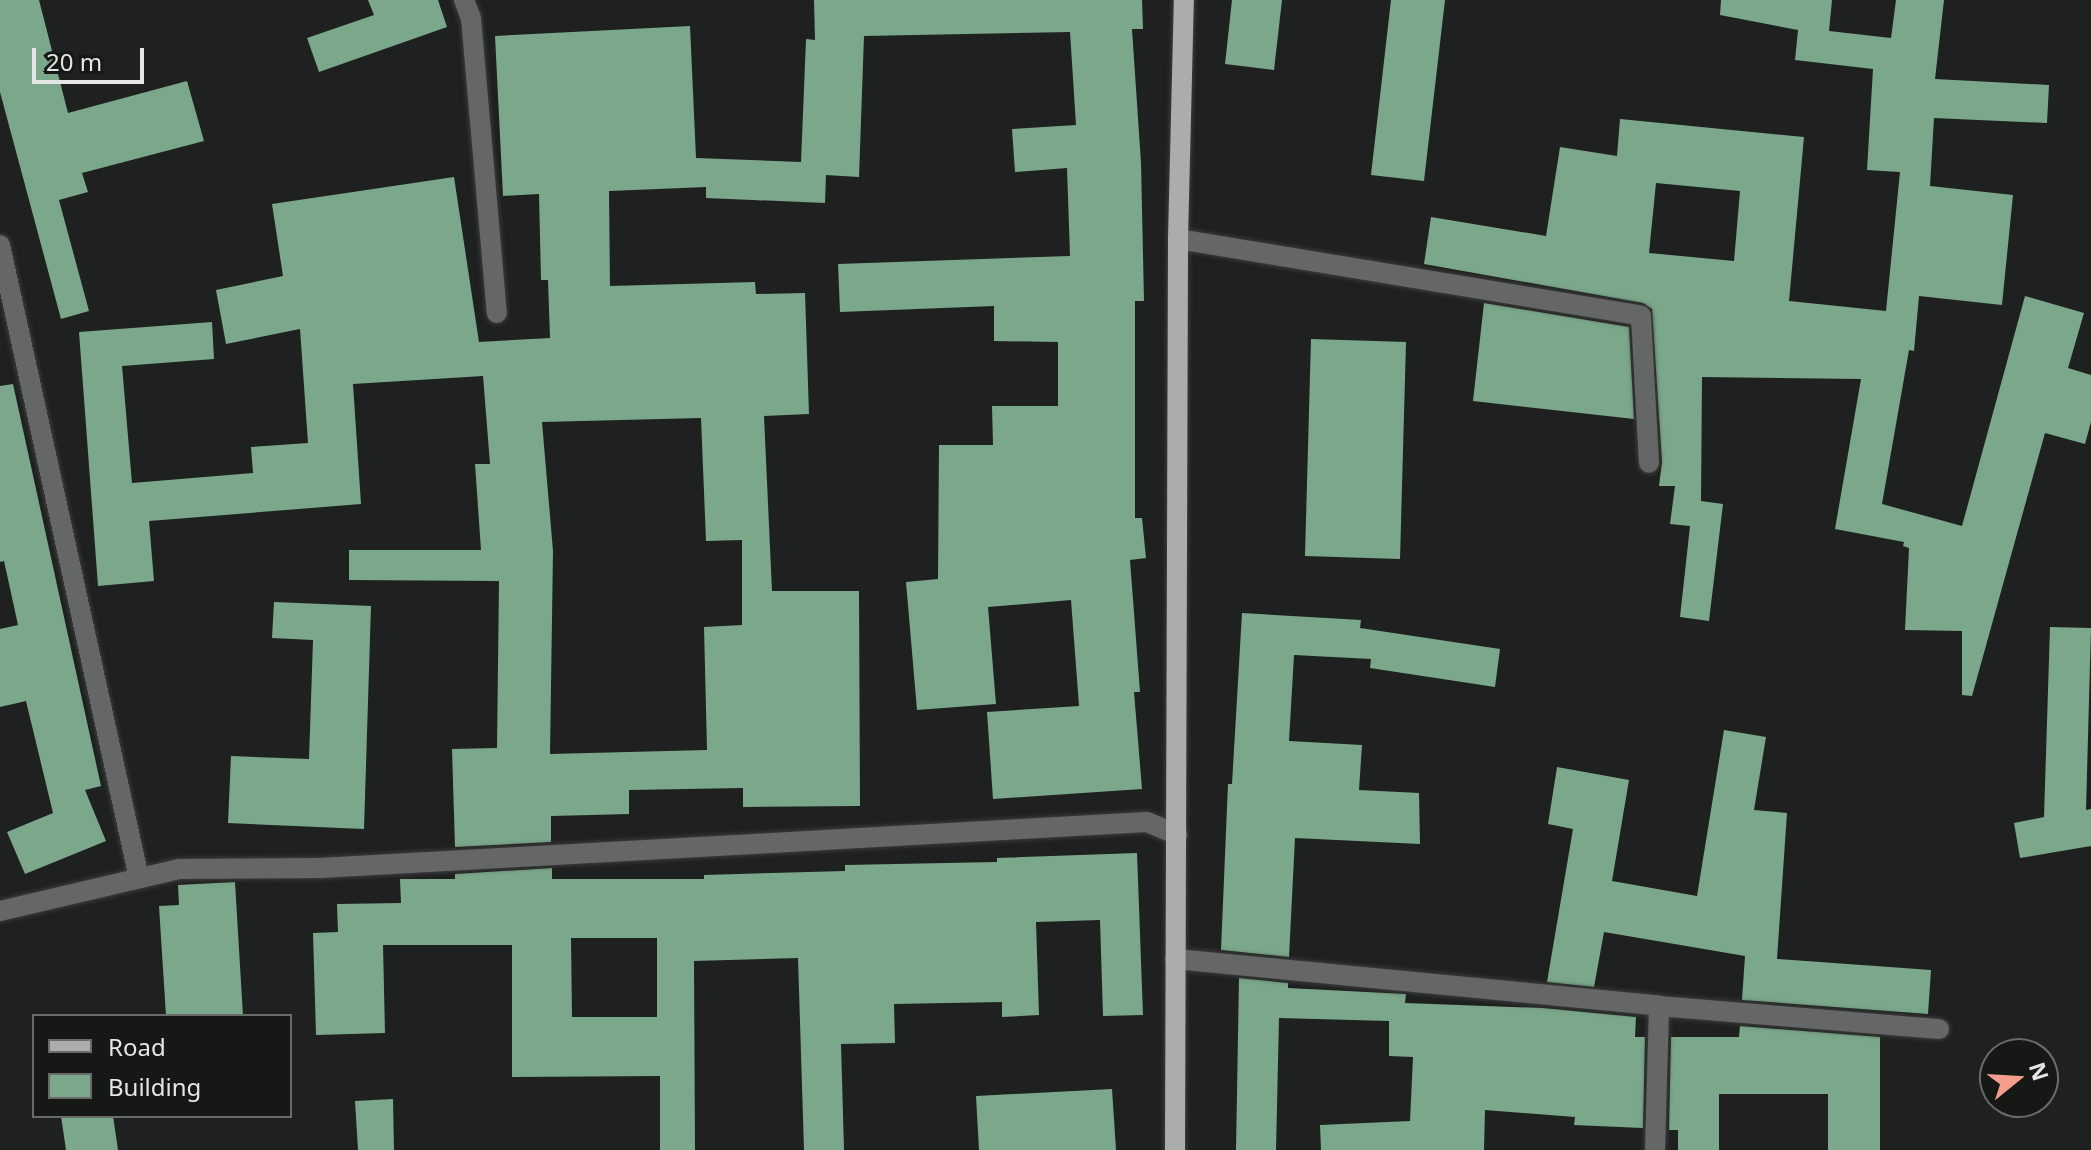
<!DOCTYPE html>
<style>
body{margin:0}
#map{position:relative;width:2091px;height:1150px;overflow:hidden;background:#1f2120;font-family:"Noto Sans",sans-serif}
div>[style]{position:absolute}
.building>*{inset:0;background:#7ba88a}
.roads{filter:drop-shadow(0 0 2px #3b3d3c) drop-shadow(0 0 2px #3b3d3c)}
.minor>*{height:20px;margin:-10px;padding:0 10px;transform-origin:10px;border-radius:10px;background:#656766}
.major>*{height:20px;margin:-10px;padding:0 10px;transform-origin:10px;border-radius:10px;background:#abadab}
span{translate:-50% -50%;white-space:nowrap;text-align:center;line-height:1.15;-webkit-text-stroke:8px #161816;paint-order:stroke}
.legend{position:absolute;left:32px;top:1014px;width:260px;height:104px;box-sizing:border-box;background:#161816;border:2px solid #696b69;margin:0;padding:10px 14px;list-style:none;font-size:24px;color:#e5e7e6}
.legend li{display:flex;align-items:center;gap:16px;height:40px}
.legend b{width:40px;border:2px solid #696b69}
.north{position:absolute;left:1979px;top:1038px;width:80px;height:80px;box-sizing:border-box;background:#161816;border:2px solid #696b69;border-radius:50%;rotate:72deg;font-size:22px;font-weight:700;line-height:32px;text-align:center;color:#e5e7e6}
.north::after{content:'';display:block;margin:auto;width:28px;height:36px;background:#f49d8d;clip-path:polygon(50% 0,100% 100%,50% 72%,0 100%)}
.scale{position:absolute;left:32px;top:48px;width:112px;height:36px;box-sizing:border-box;border:4px solid #e5e7e6;border-top:0;padding-left:10px;font-size:24px;line-height:28px;white-space:nowrap;color:#e5e7e6;-webkit-text-stroke:6px #161816;paint-order:stroke}
</style>
<div id="map">
<div class="building">
<div style="clip-path:polygon(0 0,39px 0,68px 113px,187px 81px,204px 141px,82px 173px,88px 192px,59px 200px,89px 311px,61px 319px,0 92px)"></div>
<div style="clip-path:polygon(368px 0,438px 0,447px 27px,319px 72px,307px 38px,374px 15px)"></div>
<div style="clip-path:polygon(evenodd,814px 0,1142px 0,1143px 29px,1132px 29px,1141px 163px,1144px 301px,1135px 301px,1135px 518px,1142px 518px,1146px 558px,1130px 560px,1140px 692px,1134px 692px,1142px 789px,993px 799px,987px 712px,1079px 706px,1071px 600px,988px 607px,996px 704px,917px 710px,906px 582px,938px 579px,939px 445px,993px 445px,992px 406px,1058px 406px,1058px 342px,994px 341px,994px 306px,840px 312px,838px 264px,1070px 256px,1067px 168px,1015px 172px,1012px 129px,1076px 125px,1070px 32px,864px 36px,859px 177px,826px 175px,825px 203px,706px 198px,706px 187px,609px 191px,610px 286px,755px 282px,756px 294px,805px 293px,809px 414px,764px 416px,772px 591px,859px 591px,860px 806px,743px 807px,743px 788px,629px 790px,629px 814px,551px 816px,551px 842px,455px 847px,452px 749px,497px 748px,499px 581px,349px 580px,349px 550px,481px 550px,475px 464px,490px 464px,483px 376px,353px 384px,361px 504px,149px 521px,154px 581px,98px 586px,79px 332px,212px 322px,214px 359px,122px 366px,132px 483px,253px 473px,251px 447px,308px 443px,300px 329px,226px 344px,216px 290px,283px 276px,272px 204px,454px 177px,479px 342px,550px 338px,548px 280px,541px 280px,539px 194px,503px 196px,495px 36px,690px 26px,696px 158px,801px 162px,806px 39px,815px 40px,814px 0,701px 418px,706px 541px,742px 540px,742px 625px,704px 627px,707px 750px,550px 754px,553px 551px,542px 422px,701px 418px)"></div>
<div style="clip-path:polygon(1232px 0,1282px 0,1274px 70px,1225px 64px)"></div>
<div style="clip-path:polygon(1391px 0,1445px 0,1424px 181px,1371px 175px)"></div>
<div style="clip-path:polygon(evenodd,1721px 0,1832px 0,1829px 31px,1891px 38px,1896px 0,1944px 0,1935px 79px,2049px 85px,2047px 123px,1934px 118px,1930px 186px,2013px 195px,2002px 305px,1919px 296px,1914px 351px,1909px 350px,1882px 504px,1962px 526px,2025px 296px,2084px 313px,2068px 368px,2091px 375px,2091px 422px,2085px 444px,2045px 433px,1972px 696px,1962px 695px,1962px 631px,1905px 630px,1909px 548px,1903px 546px,1904px 542px,1835px 529px,1861px 379px,1702px 377px,1701px 501px,1723px 504px,1709px 621px,1680px 617px,1690px 526px,1670px 524px,1675px 486px,1659px 486px,1662px 462px,1652px 309px,1643px 303px,1424px 264px,1431px 217px,1546px 236px,1560px 147px,1617px 156px,1620px 119px,1804px 137px,1789px 301px,1886px 311px,1900px 172px,1867px 170px,1873px 69px,1795px 60px,1798px 30px,1720px 15px,1721px 0,1656px 183px,1740px 191px,1734px 261px,1649px 253px,1656px 183px)"></div>
<div style="clip-path:polygon(1484px 303px,1629px 327px,1634px 419px,1473px 401px)"></div>
<div style="clip-path:polygon(1311px 339px,1406px 342px,1400px 559px,1305px 556px)"></div>
<div style="clip-path:polygon(13px 384px,101px 786px,85px 790px,106px 841px,25px 874px,7px 832px,53px 813px,26px 701px,0 707px,0 629px,18px 625px,4px 561px,0 562px,0 386px)"></div>
<div style="clip-path:polygon(274px 602px,371px 606px,364px 829px,228px 823px,231px 756px,309px 759px,313px 640px,272px 638px)"></div>
<div style="clip-path:polygon(1242px 613px,1361px 620px,1360px 628px,1500px 649px,1495px 687px,1370px 668px,1371px 659px,1294px 655px,1289px 741px,1362px 745px,1359px 790px,1419px 793px,1420px 844px,1295px 838px,1289px 957px,1221px 950px,1228px 784px,1232px 784px)"></div>
<div style="clip-path:polygon(2050px 627px,2091px 628px,2086px 810px,2091px 809px,2091px 846px,2020px 858px,2014px 823px,2044px 817px)"></div>
<div style="clip-path:polygon(1724px 730px,1766px 737px,1754px 810px,1787px 813px,1777px 959px,1931px 970px,1928px 1014px,1742px 1000px,1745px 956px,1604px 932px,1594px 987px,1547px 982px,1573px 829px,1548px 824px,1557px 767px,1629px 780px,1612px 881px,1697px 896px)"></div>
<div style="clip-path:polygon(evenodd,1137px 853px,1143px 1015px,1103px 1016px,1100px 920px,1036px 922px,1039px 1015px,1002px 1017px,1002px 1002px,894px 1004px,895px 1043px,841px 1044px,844px 1150px,804px 1150px,798px 958px,694px 961px,695px 1150px,660px 1150px,660px 1076px,512px 1077px,512px 945px,383px 945px,385px 1033px,316px 1035px,313px 933px,338px 932px,337px 904px,401px 903px,400px 879px,455px 879px,455px 874px,552px 868px,552px 879px,704px 879px,704px 875px,845px 871px,845px 865px,997px 862px,997px 858px,1137px 853px,571px 938px,657px 938px,657px 1017px,572px 1017px,571px 938px)"></div>
<div style="clip-path:polygon(235px 882px,243px 1016px,166px 1016px,159px 906px,179px 905px,178px 885px)"></div>
<div style="clip-path:polygon(1239px 978px,1288px 983px,1288px 988px,1406px 994px,1405px 1003px,1543px 1008px,1636px 1017px,1635px 1037px,1645px 1037px,1643px 1128px,1574px 1125px,1575px 1117px,1485px 1110px,1484px 1150px,1321px 1150px,1320px 1125px,1410px 1121px,1413px 1057px,1389px 1056px,1389px 1021px,1279px 1018px,1276px 1150px,1236px 1150px)"></div>
<div style="clip-path:polygon(1740px 1026px,1880px 1037px,1880px 1150px,1828px 1150px,1828px 1094px,1719px 1094px,1719px 1150px,1678px 1150px,1678px 1130px,1669px 1130px,1671px 1037px,1739px 1037px)"></div>
<div style="clip-path:polygon(1112px 1089px,1116px 1150px,979px 1150px,976px 1096px)"></div>
<div style="clip-path:polygon(393px 1099px,394px 1150px,358px 1150px,355px 1101px)"></div>
<div style="clip-path:polygon(61px 1116px,113px 1116px,118px 1150px,66px 1150px)"></div>
</div>
<div class="roads">
<div class="minor">
<div style="left:464px;top:0;width:19px;rotate:69deg"></div>
<div style="left:471px;top:18px;width:296px;rotate:85deg"></div>
<div style="left:1178px;top:239px;width:469px;rotate:9.4deg"></div>
<div style="left:1641px;top:316px;width:147px;rotate:86.9deg"></div>
<div style="left:0;top:245px;width:648px;rotate:77.62deg"></div>
<div style="left:0;top:911px;width:184px;rotate:-13.2deg"></div>
<div style="left:179px;top:869px;width:141px;rotate:-0.4deg"></div>
<div style="left:320px;top:868px;width:828px;rotate:-3.18deg"></div>
<div style="left:1147px;top:822px;width:33px;rotate:23deg"></div>
<div style="left:1175px;top:959px;width:486px;rotate:5.5deg"></div>
<div style="left:1659px;top:1006px;width:281px;rotate:4.7deg"></div>
<div style="left:1655px;top:1150px;width:144px;rotate:-88.4deg"></div>
</div>
<div class="major">
<div style="left:1175px;top:1150px;width:911px;rotate:-89.81deg"></div>
<div style="left:1178px;top:239px;width:239px;rotate:-88.6deg"></div>
</div>
</div>
<ul class="legend">
<li><b style="height:10px;background:#abadab"></b>Road</li>
<li><b style="height:22px;background:#7ba88a"></b>Building</li>
</ul>
<div class="north">N</div>
<div class="scale">20 m</div>
</div>
